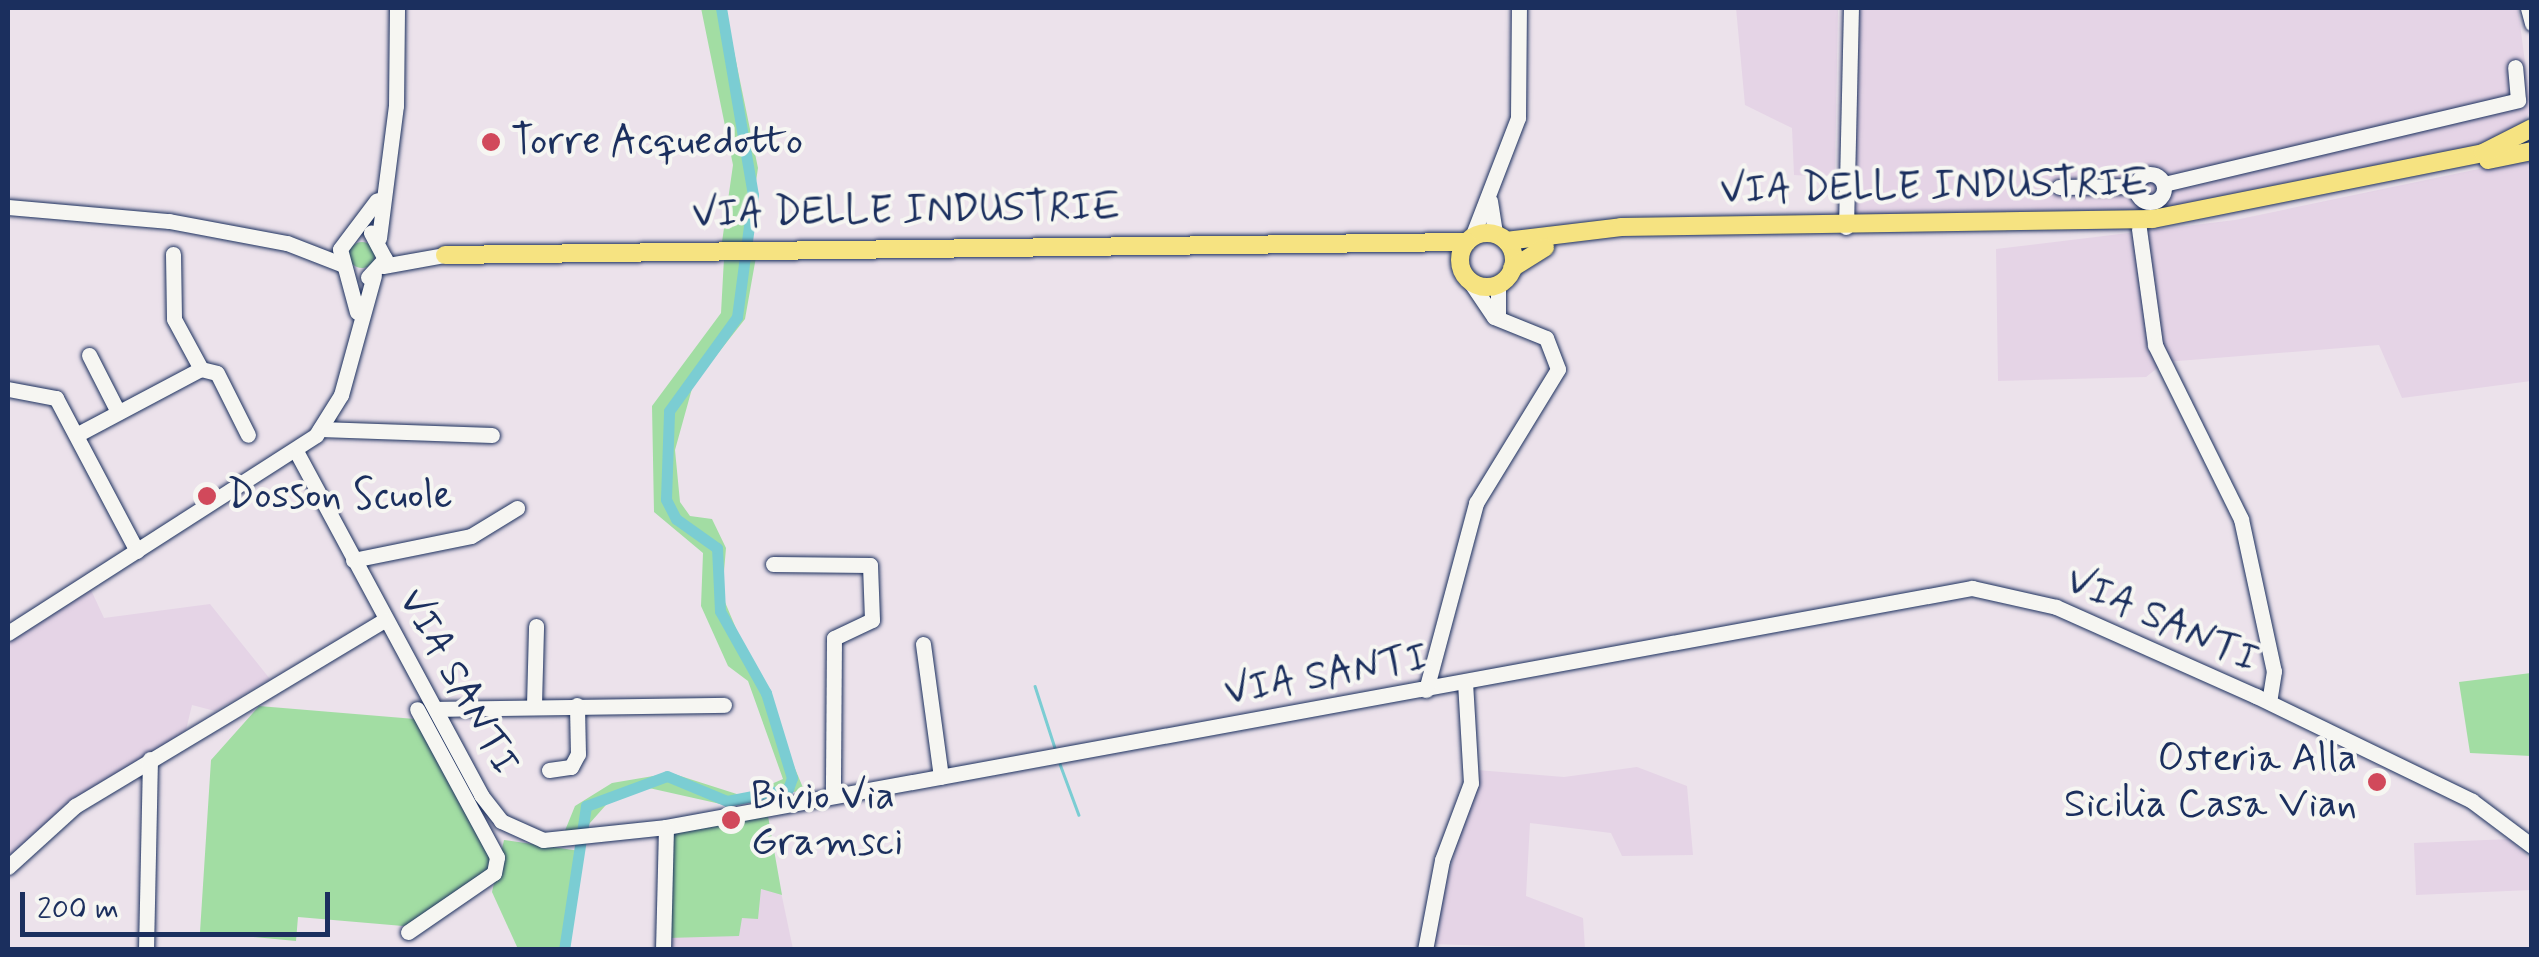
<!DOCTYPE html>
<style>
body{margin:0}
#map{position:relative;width:2539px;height:957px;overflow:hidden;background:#ece2eb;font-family:Mynerve,sans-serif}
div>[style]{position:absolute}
.built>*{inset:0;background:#e5d4e6}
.green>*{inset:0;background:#a2dda3}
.round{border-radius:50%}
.stream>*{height:2.5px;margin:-1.25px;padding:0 1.25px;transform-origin:1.25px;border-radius:1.25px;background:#7bcdd3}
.canal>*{height:11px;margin:-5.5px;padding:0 5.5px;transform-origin:5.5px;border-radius:5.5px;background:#7bcdd3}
.roads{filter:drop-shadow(0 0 2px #1b2f5e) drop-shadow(0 0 2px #1b2f5e)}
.minor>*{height:15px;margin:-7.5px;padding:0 7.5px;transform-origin:7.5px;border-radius:7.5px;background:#f6f6f2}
.minor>.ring{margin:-7.5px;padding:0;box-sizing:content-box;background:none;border:15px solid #f6f6f2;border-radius:50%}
.major>*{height:18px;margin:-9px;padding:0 9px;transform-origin:9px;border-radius:9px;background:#f6e381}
.major>.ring{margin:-9px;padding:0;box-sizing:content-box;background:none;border:18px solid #f6e381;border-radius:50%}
.dots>*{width:28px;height:28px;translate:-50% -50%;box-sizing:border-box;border:5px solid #f6f6f2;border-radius:50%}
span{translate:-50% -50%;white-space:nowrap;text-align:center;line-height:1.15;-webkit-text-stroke:8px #f6f6f2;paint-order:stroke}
.poi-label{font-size:40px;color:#1b2f5e}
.left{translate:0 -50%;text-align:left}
.right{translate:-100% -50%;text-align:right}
.street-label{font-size:40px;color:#1b2f5e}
.frame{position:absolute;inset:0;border:10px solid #1b2f5e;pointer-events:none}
.scale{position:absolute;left:20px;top:892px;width:310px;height:45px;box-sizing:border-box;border:5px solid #1b2f5e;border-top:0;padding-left:12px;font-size:30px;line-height:35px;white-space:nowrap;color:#1b2f5e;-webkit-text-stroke:8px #f6f6f2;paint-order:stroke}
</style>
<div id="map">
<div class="built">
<div style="clip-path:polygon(1736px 8px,1838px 8px,1835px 178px,1794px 175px,1792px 128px,1745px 105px)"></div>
<div style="clip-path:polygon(1854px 8px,2518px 8px,2531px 110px,2519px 129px,2470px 150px,2188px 211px,1850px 223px)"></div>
<div style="clip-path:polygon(2531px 158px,2531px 381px,2402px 398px,2379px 345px,2165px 362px,2146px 377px,1998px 381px,1996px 249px,2235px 220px)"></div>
<div style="clip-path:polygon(91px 590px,104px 618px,210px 604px,270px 679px,215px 711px,192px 705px,186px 730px,8px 856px,8px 643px)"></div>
<div style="clip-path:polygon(1637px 767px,1687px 786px,1693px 855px,1622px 856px,1611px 833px,1530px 823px,1526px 896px,1583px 918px,1585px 949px,1430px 944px,1477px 770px,1564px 777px)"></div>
<div style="clip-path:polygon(2510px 839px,2531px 860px,2531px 890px,2416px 895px,2414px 843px)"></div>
<div style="clip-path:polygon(745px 886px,781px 892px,793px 949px,666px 950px,667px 938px)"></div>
</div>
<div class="green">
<div style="clip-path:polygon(701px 8px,725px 8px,758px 168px,747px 242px,722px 242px,733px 165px)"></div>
<div class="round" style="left:349px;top:242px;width:26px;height:26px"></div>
<div style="clip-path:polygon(756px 257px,745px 319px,693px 385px,675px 450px,680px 502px,690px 516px,712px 519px,726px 548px,722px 595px,804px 790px,725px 805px,649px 788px,613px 797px,582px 832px,564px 833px,575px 806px,612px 783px,671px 773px,743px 796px,783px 779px,748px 681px,728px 666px,701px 606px,703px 553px,654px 512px,652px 406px,721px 313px,724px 258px)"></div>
<div style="clip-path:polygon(2531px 673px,2531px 756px,2470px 753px,2459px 682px)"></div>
<div style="clip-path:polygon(259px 706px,415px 719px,494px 855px,493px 873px,432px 918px,403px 926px,298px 917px,296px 941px,200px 932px,211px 760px)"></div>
<div style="clip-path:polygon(768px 816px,782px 895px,761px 889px,758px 919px,742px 918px,739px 936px,667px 938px,673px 833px)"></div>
<div style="clip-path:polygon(504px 840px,580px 851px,569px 949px,518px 949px,492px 892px)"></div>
</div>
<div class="stream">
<div style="left:1035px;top:686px;width:68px;rotate:72.1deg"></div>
<div style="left:1060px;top:764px;width:54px;rotate:69.6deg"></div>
</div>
<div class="canal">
<div style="left:564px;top:950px;width:146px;rotate:-81.3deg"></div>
<div style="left:586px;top:806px;width:86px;rotate:-20.3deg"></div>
<div style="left:667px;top:776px;width:65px;rotate:22.6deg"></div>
<div style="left:727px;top:801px;width:62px;rotate:-11.1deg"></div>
<div style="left:788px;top:789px;width:12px;rotate:-70deg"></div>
<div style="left:792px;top:778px;width:89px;rotate:-107deg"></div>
<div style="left:766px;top:693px;width:94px;rotate:-119.3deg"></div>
<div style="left:720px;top:611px;width:63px;rotate:-92.7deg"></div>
<div style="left:717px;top:548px;width:50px;rotate:-144.7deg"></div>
<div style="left:676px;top:519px;width:22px;rotate:-117deg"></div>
<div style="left:666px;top:499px;width:88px;rotate:-88deg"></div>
<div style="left:669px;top:411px;width:116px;rotate:-54.1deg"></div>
<div style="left:737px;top:317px;width:123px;rotate:-82.5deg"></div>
<div style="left:753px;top:195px;width:190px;rotate:-99.7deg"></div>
</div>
<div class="roads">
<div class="minor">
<div style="left:2528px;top:8px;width:16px;rotate:75deg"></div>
<div class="ring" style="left:2136px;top:174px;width:13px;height:13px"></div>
<div style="left:2164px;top:184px;width:364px;rotate:-13.3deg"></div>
<div style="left:2518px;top:100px;width:33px;rotate:-95deg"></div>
<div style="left:2059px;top:187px;width:77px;rotate:-0.7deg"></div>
<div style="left:1490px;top:201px;width:33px;rotate:81deg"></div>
<div style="left:8px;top:207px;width:162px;rotate:5deg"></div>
<div style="left:169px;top:221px;width:120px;rotate:10.6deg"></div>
<div style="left:287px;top:243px;width:58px;rotate:21.3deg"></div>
<div style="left:1846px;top:227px;width:219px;rotate:-88.7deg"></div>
<div style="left:2139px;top:229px;width:117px;rotate:82.1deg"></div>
<div style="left:2155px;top:345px;width:194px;rotate:63.7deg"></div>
<div style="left:2241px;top:519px;width:156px;rotate:77.8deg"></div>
<div style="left:2274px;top:671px;width:31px;rotate:99deg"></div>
<div style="left:1472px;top:237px;width:128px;rotate:-68.9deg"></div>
<div style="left:1518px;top:118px;width:110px;rotate:-89.5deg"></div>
<div style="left:379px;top:238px;width:133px;rotate:-82.7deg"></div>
<div style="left:396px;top:106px;width:98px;rotate:-89.4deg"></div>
<div style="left:173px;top:254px;width:65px;rotate:89.1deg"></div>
<div style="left:174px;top:319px;width:57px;rotate:61.6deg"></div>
<div style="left:201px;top:369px;width:16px;rotate:14deg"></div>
<div style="left:217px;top:373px;width:69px;rotate:63.4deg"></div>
<div style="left:383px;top:266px;width:63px;rotate:-10.1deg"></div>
<div style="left:368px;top:277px;width:25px;rotate:-47deg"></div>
<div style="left:385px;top:259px;width:30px;rotate:-118deg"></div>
<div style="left:357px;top:312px;width:65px;rotate:-105.1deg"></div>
<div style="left:340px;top:249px;width:61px;rotate:-52.9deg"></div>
<div style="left:1498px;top:318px;width:34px;rotate:-90deg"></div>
<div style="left:89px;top:355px;width:64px;rotate:63deg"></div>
<div style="left:8px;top:389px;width:49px;rotate:10.6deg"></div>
<div style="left:56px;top:398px;width:173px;rotate:62.1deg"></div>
<div style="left:320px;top:429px;width:172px;rotate:2deg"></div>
<div style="left:78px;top:434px;width:139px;rotate:-27.9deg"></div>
<div style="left:296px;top:451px;width:391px;rotate:61.7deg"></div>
<div style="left:481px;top:795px;width:33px;rotate:52deg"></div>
<div style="left:501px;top:821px;width:46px;rotate:24.3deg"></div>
<div style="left:543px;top:840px;width:124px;rotate:-6deg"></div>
<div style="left:666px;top:827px;width:1328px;rotate:-10.37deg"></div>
<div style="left:1972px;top:588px;width:86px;rotate:12.7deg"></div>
<div style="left:2056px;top:607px;width:219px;rotate:24deg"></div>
<div style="left:2256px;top:696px;width:240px;rotate:25.9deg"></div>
<div style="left:2472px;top:801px;width:75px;rotate:36.9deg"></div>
<div style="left:353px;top:560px;width:120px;rotate:-11.5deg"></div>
<div style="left:471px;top:536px;width:54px;rotate:-31.3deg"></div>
<div style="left:773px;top:564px;width:97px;rotate:0.6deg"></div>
<div style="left:870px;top:565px;width:55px;rotate:87.9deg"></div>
<div style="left:872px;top:620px;width:42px;rotate:154.7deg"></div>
<div style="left:834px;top:638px;width:158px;rotate:90.4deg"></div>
<div style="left:8px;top:633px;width:366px;rotate:-32.7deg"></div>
<div style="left:316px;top:435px;width:47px;rotate:-58deg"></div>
<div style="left:341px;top:395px;width:124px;rotate:-74.6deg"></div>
<div style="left:923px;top:644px;width:134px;rotate:82.3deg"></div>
<div style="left:1426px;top:690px;width:194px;rotate:-75deg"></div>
<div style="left:1476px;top:503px;width:157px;rotate:-58.5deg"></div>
<div style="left:1558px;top:369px;width:33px;rotate:-111deg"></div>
<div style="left:1546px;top:338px;width:56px;rotate:-158deg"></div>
<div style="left:1494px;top:317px;width:45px;rotate:-124deg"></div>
<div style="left:534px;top:705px;width:79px;rotate:-88.5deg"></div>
<div style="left:436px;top:709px;width:288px;rotate:-0.8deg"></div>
<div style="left:549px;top:770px;width:22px;rotate:-8deg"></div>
<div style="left:571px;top:767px;width:15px;rotate:-62deg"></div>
<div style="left:578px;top:754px;width:49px;rotate:-91.2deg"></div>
<div style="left:8px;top:867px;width:91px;rotate:-42.3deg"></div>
<div style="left:75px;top:806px;width:362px;rotate:-31deg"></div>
<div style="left:408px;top:932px;width:104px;rotate:-34.5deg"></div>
<div style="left:494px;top:873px;width:16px;rotate:-79deg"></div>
<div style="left:497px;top:857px;width:168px;rotate:-118.4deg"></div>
<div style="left:146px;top:950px;width:191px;rotate:-88.8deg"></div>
<div style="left:663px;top:950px;width:123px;rotate:-88.6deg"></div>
<div style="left:1425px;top:950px;width:92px;rotate:-79.3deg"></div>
<div style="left:1442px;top:860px;width:82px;rotate:-69.4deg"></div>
<div style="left:1471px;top:783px;width:100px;rotate:-93.4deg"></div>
</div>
<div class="major">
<div style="left:2488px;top:160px;width:45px;rotate:-11.6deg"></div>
<div class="ring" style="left:1460px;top:233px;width:36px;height:36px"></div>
<div style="left:1506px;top:241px;width:116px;rotate:-6.9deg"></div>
<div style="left:1621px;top:227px;width:532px;rotate:-0.86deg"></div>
<div style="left:2153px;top:219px;width:337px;rotate:-11.3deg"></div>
<div style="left:2483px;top:153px;width:55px;rotate:-27deg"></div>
<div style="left:445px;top:255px;width:1022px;rotate:-0.73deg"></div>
<div style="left:1512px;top:268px;width:39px;rotate:-32deg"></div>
</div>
</div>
<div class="dots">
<div style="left:491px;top:142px;background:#d1495b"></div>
<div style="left:207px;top:496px;background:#d1495b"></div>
<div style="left:2377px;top:782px;background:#d1495b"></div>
<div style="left:731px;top:820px;background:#d1495b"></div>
</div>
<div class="poi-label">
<span class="left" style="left:511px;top:142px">Torre Acquedotto</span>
<span class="left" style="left:227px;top:496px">Dosson Scuole</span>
<span class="right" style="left:2357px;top:782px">Osteria Alla<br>Sicilia Casa Vian</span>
<span class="left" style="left:751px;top:820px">Bivio Via<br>Gramsci</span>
</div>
<div class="street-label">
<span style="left:1934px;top:187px;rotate:-1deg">VIA DELLE INDUSTRIE</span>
<span style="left:906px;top:211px;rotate:-1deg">VIA DELLE INDUSTRIE</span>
<span style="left:2162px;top:620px;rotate:24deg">VIA SANTI</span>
<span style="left:1326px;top:675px;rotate:-10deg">VIA SANTI</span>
<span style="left:458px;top:682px;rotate:61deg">VIA SANTI</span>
</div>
<div class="frame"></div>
<div class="scale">200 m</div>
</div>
